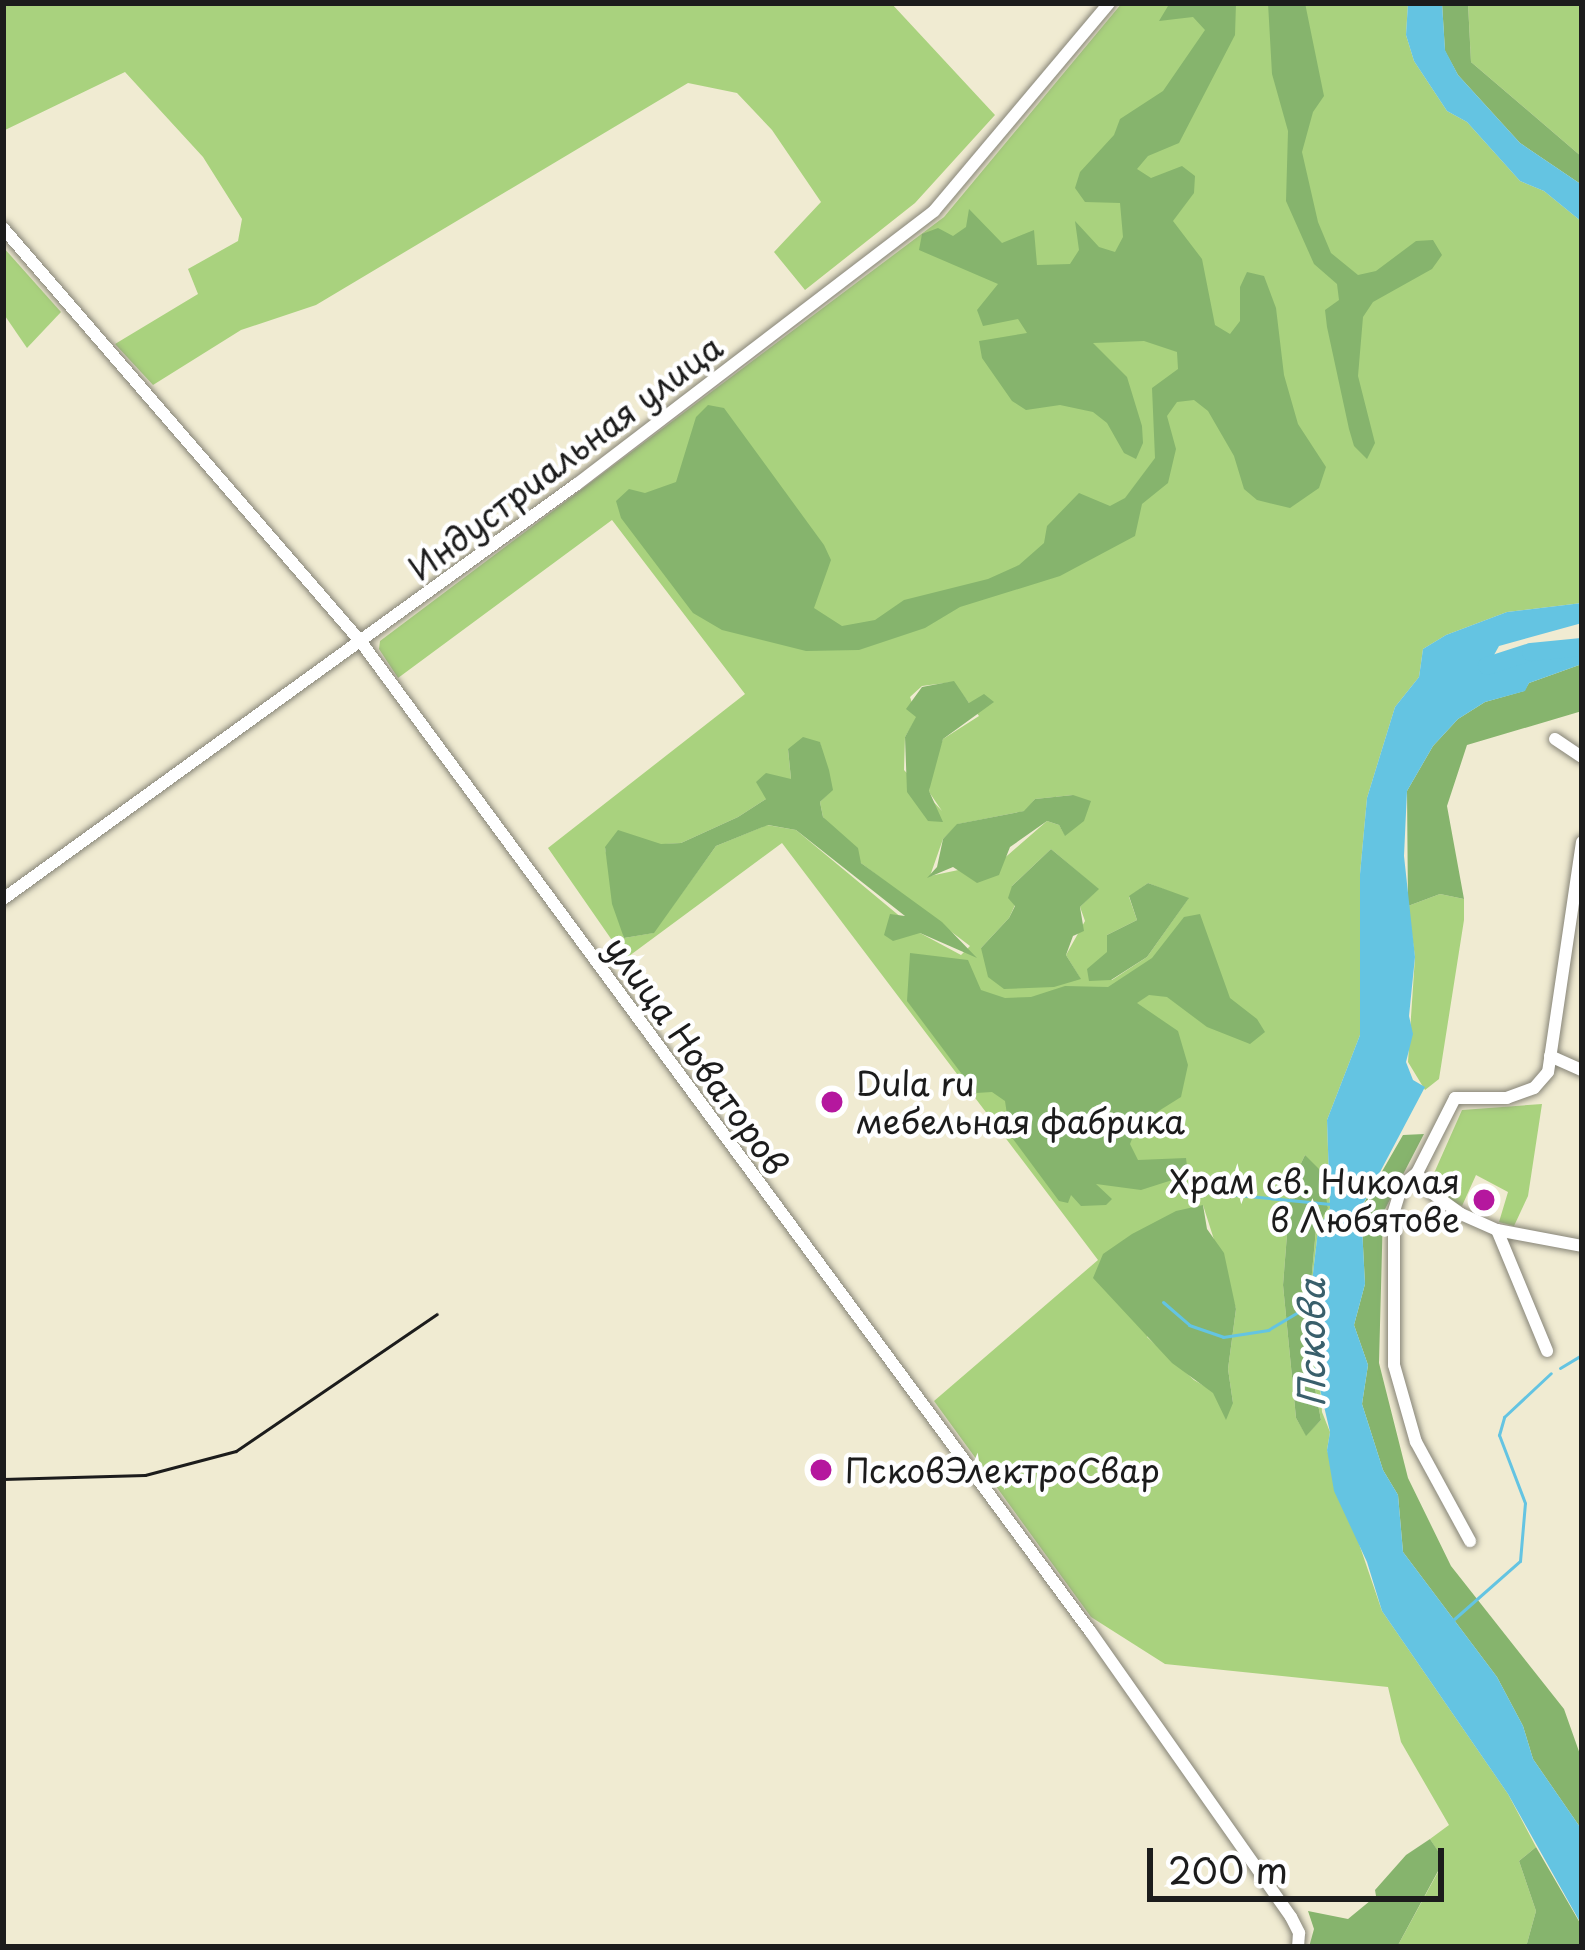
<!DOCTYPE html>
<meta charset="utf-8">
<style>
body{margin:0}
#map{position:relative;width:1585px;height:1950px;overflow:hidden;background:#f0ebd2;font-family:"Playpen Sans",sans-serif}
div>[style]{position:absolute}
.green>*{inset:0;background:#a9d27e}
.forest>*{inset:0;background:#86b46d}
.water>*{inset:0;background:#64c4e2}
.stream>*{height:3px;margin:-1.5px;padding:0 1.5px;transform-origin:1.5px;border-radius:1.5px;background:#64c4e2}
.river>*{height:18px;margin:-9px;padding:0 9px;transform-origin:9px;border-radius:9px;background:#64c4e2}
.roads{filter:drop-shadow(0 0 3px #868477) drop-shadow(0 0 3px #868477)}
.street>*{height:12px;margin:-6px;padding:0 6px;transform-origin:6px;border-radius:6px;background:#fff}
.rail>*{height:3px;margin:-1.5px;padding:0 1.5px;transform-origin:1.5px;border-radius:1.5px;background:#1c1c1c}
.dots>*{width:33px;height:33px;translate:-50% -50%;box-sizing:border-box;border:6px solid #fff;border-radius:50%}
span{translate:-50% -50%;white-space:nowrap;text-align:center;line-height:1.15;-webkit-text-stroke:9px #fff;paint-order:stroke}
.street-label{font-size:33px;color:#1c1c1c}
.poi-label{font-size:33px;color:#1c1c1c}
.left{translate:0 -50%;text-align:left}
.right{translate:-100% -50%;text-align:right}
.water-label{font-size:36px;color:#395f6b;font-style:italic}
.frame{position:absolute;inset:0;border:6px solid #1c1c1c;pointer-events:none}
.scale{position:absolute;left:1147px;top:1848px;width:297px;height:54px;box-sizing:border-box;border:6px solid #1c1c1c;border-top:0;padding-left:15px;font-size:36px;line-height:42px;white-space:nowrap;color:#1c1c1c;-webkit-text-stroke:9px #fff;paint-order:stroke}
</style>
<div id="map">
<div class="green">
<div style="clip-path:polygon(3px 3px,891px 3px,995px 115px,915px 203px,805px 290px,774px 252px,821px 202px,772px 130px,737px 93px,688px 83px,316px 305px,241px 330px,153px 385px,115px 344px,198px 294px,188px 269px,238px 241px,242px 219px,203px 157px,125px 72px,3px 131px)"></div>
<div style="clip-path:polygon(evenodd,1122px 3px,1408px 3px,1406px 35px,1414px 61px,1447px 111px,1467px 122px,1520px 181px,1544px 191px,1582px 222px,1582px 603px,1507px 612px,1446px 635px,1423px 649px,1419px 677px,1395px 707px,1367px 798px,1360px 874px,1360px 1035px,1327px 1120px,1330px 1208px,1318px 1230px,1312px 1282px,1322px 1412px,1330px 1432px,1327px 1450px,1382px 1611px,1508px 1794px,1536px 1847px,1519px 1861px,1536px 1911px,1526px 1947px,1397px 1947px,1444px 1861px,1430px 1839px,1449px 1825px,1401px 1742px,1388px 1687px,1165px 1664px,1091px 1617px,934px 1401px,1098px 1260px,782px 843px,625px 959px,548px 848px,745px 694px,612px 520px,398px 678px,379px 649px,380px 641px,944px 217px,1122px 3px,953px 682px,979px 716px,943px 739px,931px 769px,929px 792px,942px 811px,904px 770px,905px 737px,917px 717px,910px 697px,922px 686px,953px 682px,1122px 3px,820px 743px,832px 790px,820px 802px,823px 817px,861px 863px,970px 946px,961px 955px,920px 933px,796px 830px,767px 825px,716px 846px,653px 933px,624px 938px,605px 848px,681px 843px,738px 817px,766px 799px,782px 780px,791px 779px,788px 749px,820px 743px,1122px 3px,1073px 795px,1065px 835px,1059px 825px,1047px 821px,1001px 861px,930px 876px,943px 839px,958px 824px,1025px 811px,1035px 799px,1073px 795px,1122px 3px,1051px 849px,1098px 889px,1080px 907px,1085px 921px,1066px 955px,1080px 978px,981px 948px,1009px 918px,1015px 905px,1012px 886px,1051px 849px,1122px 3px,1148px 883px,1188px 899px,1147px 957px,1112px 980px,1102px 977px,1099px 961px,1108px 952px,1107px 935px,1137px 920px,1129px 897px,1148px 883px,1122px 3px,1305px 1155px,1328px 1207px,1316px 1229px,1309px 1305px,1311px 1367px,1321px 1420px,1306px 1435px,1296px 1418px,1283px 1285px,1291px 1184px,1305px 1155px,1122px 3px,1203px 1205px,1236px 1309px,1228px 1369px,1233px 1403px,1194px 1380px,1147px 1337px,1203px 1205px)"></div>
<div style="clip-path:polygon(1468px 3px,1582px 3px,1582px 157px,1471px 62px)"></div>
<div style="clip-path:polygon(3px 247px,61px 312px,27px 348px,3px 313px)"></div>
<div style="clip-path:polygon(1440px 894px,1464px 899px,1464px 920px,1439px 1079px,1425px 1090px,1408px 1062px,1415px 957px,1408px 906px)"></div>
<div style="clip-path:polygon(1542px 1104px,1528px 1196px,1514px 1226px,1499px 1222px,1508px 1192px,1476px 1175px,1462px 1206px,1447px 1200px,1431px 1180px,1462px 1110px)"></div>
</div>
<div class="forest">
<div style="clip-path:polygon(1178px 3px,1236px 3px,1235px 35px,1179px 143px,1148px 156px,1137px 169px,1151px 178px,1182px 166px,1195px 176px,1194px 193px,1173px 221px,1202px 259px,1215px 325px,1230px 334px,1240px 321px,1240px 287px,1247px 272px,1264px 276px,1276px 308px,1284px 375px,1298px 424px,1326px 467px,1319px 488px,1290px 508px,1257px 500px,1244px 489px,1234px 456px,1208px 411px,1194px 400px,1177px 402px,1167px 416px,1176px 449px,1168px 483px,1142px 504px,1135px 536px,1060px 576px,960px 607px,925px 628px,859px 650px,806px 651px,722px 630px,693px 613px,621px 518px,616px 501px,629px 489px,645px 493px,676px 482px,696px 417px,708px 405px,724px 408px,824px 545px,831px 560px,814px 608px,842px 626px,875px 620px,904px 600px,988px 579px,1019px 565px,1044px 543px,1047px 526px,1079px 493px,1110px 506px,1125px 498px,1155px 458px,1152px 388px,1178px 369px,1177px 352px,1144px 341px,1093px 343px,1127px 377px,1142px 426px,1143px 443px,1136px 459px,1124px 453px,1107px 423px,1093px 412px,1060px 405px,1026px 410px,1012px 401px,982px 358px,979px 341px,1027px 333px,1018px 319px,983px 326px,977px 310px,998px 284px,919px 250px,922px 234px,938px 228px,953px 236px,966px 227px,969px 209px,1002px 243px,1034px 230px,1037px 265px,1070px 264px,1079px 250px,1075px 221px,1099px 247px,1115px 252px,1123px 237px,1120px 203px,1085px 202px,1075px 188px,1080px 172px,1114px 135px,1120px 119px,1163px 91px,1205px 30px,1193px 17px,1159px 21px,1168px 6px)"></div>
<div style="clip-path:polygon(1268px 3px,1305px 3px,1324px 96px,1313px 112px,1302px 152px,1318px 222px,1331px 253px,1358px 275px,1376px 271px,1416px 241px,1433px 240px,1442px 255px,1432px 269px,1373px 302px,1363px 317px,1358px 376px,1375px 443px,1367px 459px,1354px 446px,1349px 429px,1327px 327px,1325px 310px,1339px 300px,1337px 284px,1314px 264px,1286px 201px,1288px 131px,1272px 74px)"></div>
<div style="clip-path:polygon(1442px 3px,1468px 3px,1471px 62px,1582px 157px,1582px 185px,1520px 143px,1458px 75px,1445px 51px)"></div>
<div style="clip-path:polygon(1582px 664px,1582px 711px,1467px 745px,1447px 806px,1464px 899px,1440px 894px,1408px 906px,1407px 791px,1433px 746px,1458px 719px,1485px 702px,1524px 691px,1529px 683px)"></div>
<div style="clip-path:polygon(954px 681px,969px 703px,984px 694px,994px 702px,943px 739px,929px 791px,943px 822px,928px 821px,907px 792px,905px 737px,916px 717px,906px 709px,922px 687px)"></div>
<div style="clip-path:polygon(803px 737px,820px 742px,829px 770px,833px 790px,820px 802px,823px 817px,858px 848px,861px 863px,942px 922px,977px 958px,920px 933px,893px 941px,884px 935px,890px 914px,905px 916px,796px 830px,768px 825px,716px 846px,654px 933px,624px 938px,612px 904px,605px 847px,618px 830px,661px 844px,681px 843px,738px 817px,766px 799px,756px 782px,766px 773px,791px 779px,788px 749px)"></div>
<div style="clip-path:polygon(1073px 795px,1091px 801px,1084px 821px,1065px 836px,1059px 825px,1047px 821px,1010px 847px,999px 875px,977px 883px,953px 867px,927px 878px,937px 867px,943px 839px,957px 824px,1024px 811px,1035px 799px)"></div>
<div style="clip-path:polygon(1051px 849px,1099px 889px,1080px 907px,1084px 931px,1073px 936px,1066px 955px,1081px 979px,1054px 987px,1004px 989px,988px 977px,981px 948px,1009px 918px,1015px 906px,1008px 898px,1012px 886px)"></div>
<div style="clip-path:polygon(1148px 883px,1189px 898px,1147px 957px,1111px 980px,1089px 981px,1087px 969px,1107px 952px,1107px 935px,1137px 920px,1129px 896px)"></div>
<div style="clip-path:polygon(1200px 914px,1230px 998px,1257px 1019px,1265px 1032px,1250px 1044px,1207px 1027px,1167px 997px,1149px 995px,1137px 1003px,1178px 1031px,1188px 1065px,1181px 1097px,1138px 1124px,1130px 1144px,1138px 1160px,1186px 1158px,1188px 1175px,1141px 1190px,1096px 1184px,1112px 1199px,1106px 1205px,1081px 1206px,1071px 1195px,1068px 1203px,1059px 1201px,1010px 1135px,1005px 1101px,992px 1092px,976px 1093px,907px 1001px,910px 953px,968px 960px,981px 990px,1005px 998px,1031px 997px,1065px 986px,1108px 987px,1152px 958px,1184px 917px)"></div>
<div style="clip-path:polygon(1424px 1134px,1383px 1213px,1379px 1363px,1408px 1478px,1451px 1566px,1564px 1709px,1582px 1760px,1582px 1830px,1533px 1759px,1523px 1726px,1497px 1677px,1403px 1552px,1398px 1495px,1383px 1470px,1362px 1404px,1368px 1365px,1354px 1325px,1365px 1284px,1361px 1208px,1403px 1135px)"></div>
<div style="clip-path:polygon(1305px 1155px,1321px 1171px,1328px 1208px,1316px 1229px,1309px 1305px,1311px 1367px,1321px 1420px,1306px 1436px,1296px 1418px,1283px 1285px,1291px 1184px)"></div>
<div style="clip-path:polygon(1203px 1205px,1207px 1229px,1224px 1253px,1236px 1309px,1228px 1369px,1233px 1403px,1226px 1420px,1213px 1393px,1172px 1363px,1093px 1278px,1103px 1254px,1132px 1234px,1176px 1211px)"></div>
<div style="clip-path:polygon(1430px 1839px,1444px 1860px,1397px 1947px,1309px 1947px,1314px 1929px,1308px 1911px,1348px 1919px,1376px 1896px,1375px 1890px,1406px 1855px)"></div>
<div style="clip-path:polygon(1536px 1847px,1580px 1923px,1579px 1947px,1526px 1947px,1536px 1911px,1519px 1861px)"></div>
</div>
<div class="water">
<div style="clip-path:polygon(1408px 3px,1442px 3px,1445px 50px,1458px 75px,1520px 143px,1582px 185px,1582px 222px,1544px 191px,1520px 181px,1467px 122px,1447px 111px,1414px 61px,1406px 35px)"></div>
<div style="clip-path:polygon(1582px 603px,1582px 623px,1499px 646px,1494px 655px,1522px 662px,1551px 646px,1578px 644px,1582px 664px,1529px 683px,1525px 691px,1485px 702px,1458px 719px,1433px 746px,1407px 791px,1404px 856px,1415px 957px,1409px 1016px,1413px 1034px,1406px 1062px,1413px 1080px,1425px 1087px,1361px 1208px,1365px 1284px,1354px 1325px,1368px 1365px,1362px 1404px,1383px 1470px,1398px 1495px,1403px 1552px,1497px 1677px,1523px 1726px,1533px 1759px,1582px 1830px,1582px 1947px,1579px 1947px,1580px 1922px,1508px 1794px,1382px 1611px,1367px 1562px,1334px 1491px,1327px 1450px,1330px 1432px,1313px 1359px,1312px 1282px,1318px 1230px,1330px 1208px,1327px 1120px,1360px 1035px,1360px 874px,1367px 798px,1395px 707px,1419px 677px,1423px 649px,1446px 635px,1507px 612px)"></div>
</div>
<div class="stream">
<div style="left:1207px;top:1192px;width:124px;rotate:5.6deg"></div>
<div style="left:1163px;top:1302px;width:35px;rotate:41deg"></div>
<div style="left:1189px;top:1325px;width:36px;rotate:19deg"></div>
<div style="left:1223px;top:1337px;width:46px;rotate:-8.8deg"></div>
<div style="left:1268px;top:1330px;width:37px;rotate:-31deg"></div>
<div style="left:1300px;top:1311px;width:13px;rotate:-4deg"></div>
<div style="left:1560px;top:1368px;width:26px;rotate:-31deg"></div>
<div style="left:1453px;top:1620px;width:89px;rotate:-41.4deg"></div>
<div style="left:1520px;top:1561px;width:58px;rotate:-85.1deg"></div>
<div style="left:1525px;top:1503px;width:73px;rotate:-110.9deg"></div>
<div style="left:1499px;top:1435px;width:19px;rotate:-74deg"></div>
<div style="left:1504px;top:1417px;width:64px;rotate:-43.1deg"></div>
</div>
<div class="river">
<div style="left:1487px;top:666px;width:46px;rotate:-17.7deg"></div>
<div style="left:1531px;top:652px;width:51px;rotate:-5.6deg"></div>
</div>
<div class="roads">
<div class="street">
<div style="left:3px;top:228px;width:547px;rotate:49.15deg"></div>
<div style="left:361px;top:642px;width:1229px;rotate:53.61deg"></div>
<div style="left:1090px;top:1631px;width:350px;rotate:54.9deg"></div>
<div style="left:1291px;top:1917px;width:18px;rotate:63deg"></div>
<div style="left:1299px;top:1933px;width:14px;rotate:94deg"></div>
<div style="left:1555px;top:739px;width:32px;rotate:34deg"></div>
<div style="left:1582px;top:842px;width:232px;rotate:98.4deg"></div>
<div style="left:1548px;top:1072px;width:21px;rotate:131deg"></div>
<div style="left:1534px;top:1088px;width:29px;rotate:160deg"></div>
<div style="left:1507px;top:1098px;width:52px;rotate:180deg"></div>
<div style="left:1455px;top:1098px;width:84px;rotate:116.9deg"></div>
<div style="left:1417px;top:1173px;width:25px;rotate:53deg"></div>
<div style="left:1432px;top:1193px;width:36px;rotate:36deg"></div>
<div style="left:1461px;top:1214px;width:39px;rotate:24deg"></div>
<div style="left:1497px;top:1230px;width:86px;rotate:10.7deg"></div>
<div style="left:3px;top:899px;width:708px;rotate:-35.87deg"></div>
<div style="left:577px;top:484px;width:449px;rotate:-37.4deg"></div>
<div style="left:934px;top:211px;width:272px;rotate:-49.9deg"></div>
<div style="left:1550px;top:1056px;width:35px;rotate:24deg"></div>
<div style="left:1417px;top:1173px;width:19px;rotate:141deg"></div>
<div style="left:1402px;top:1185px;width:28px;rotate:107deg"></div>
<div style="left:1394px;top:1212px;width:153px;rotate:90deg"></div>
<div style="left:1394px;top:1365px;width:80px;rotate:74.1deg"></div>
<div style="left:1416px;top:1442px;width:113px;rotate:61.4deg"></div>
<div style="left:1497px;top:1230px;width:131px;rotate:67.5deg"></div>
</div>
</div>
<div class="rail">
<div style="left:3px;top:1479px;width:142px;rotate:-1.6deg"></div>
<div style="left:145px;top:1475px;width:94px;rotate:-14.8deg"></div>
<div style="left:236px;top:1451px;width:243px;rotate:-34.3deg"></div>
</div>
<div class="dots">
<div style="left:832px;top:1102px;background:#b5179e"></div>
<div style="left:1484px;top:1200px;background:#b5179e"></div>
<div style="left:821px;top:1470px;background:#b5179e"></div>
</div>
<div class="street-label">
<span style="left:565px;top:457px;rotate:-37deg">Индустриальная улица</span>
<span style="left:697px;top:1055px;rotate:54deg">улица Новаторов</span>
</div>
<div class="poi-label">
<span class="left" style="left:856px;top:1102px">Dula ru<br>мебельная фабрика</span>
<span class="right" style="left:1460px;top:1200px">Храм св. Николая<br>в Любятове</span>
<span class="left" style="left:845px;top:1470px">ПсковЭлектроСвар</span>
</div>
<div class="water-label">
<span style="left:1311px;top:1343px;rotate:-90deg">Пскова</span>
</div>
<div class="frame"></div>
<div class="scale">200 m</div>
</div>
